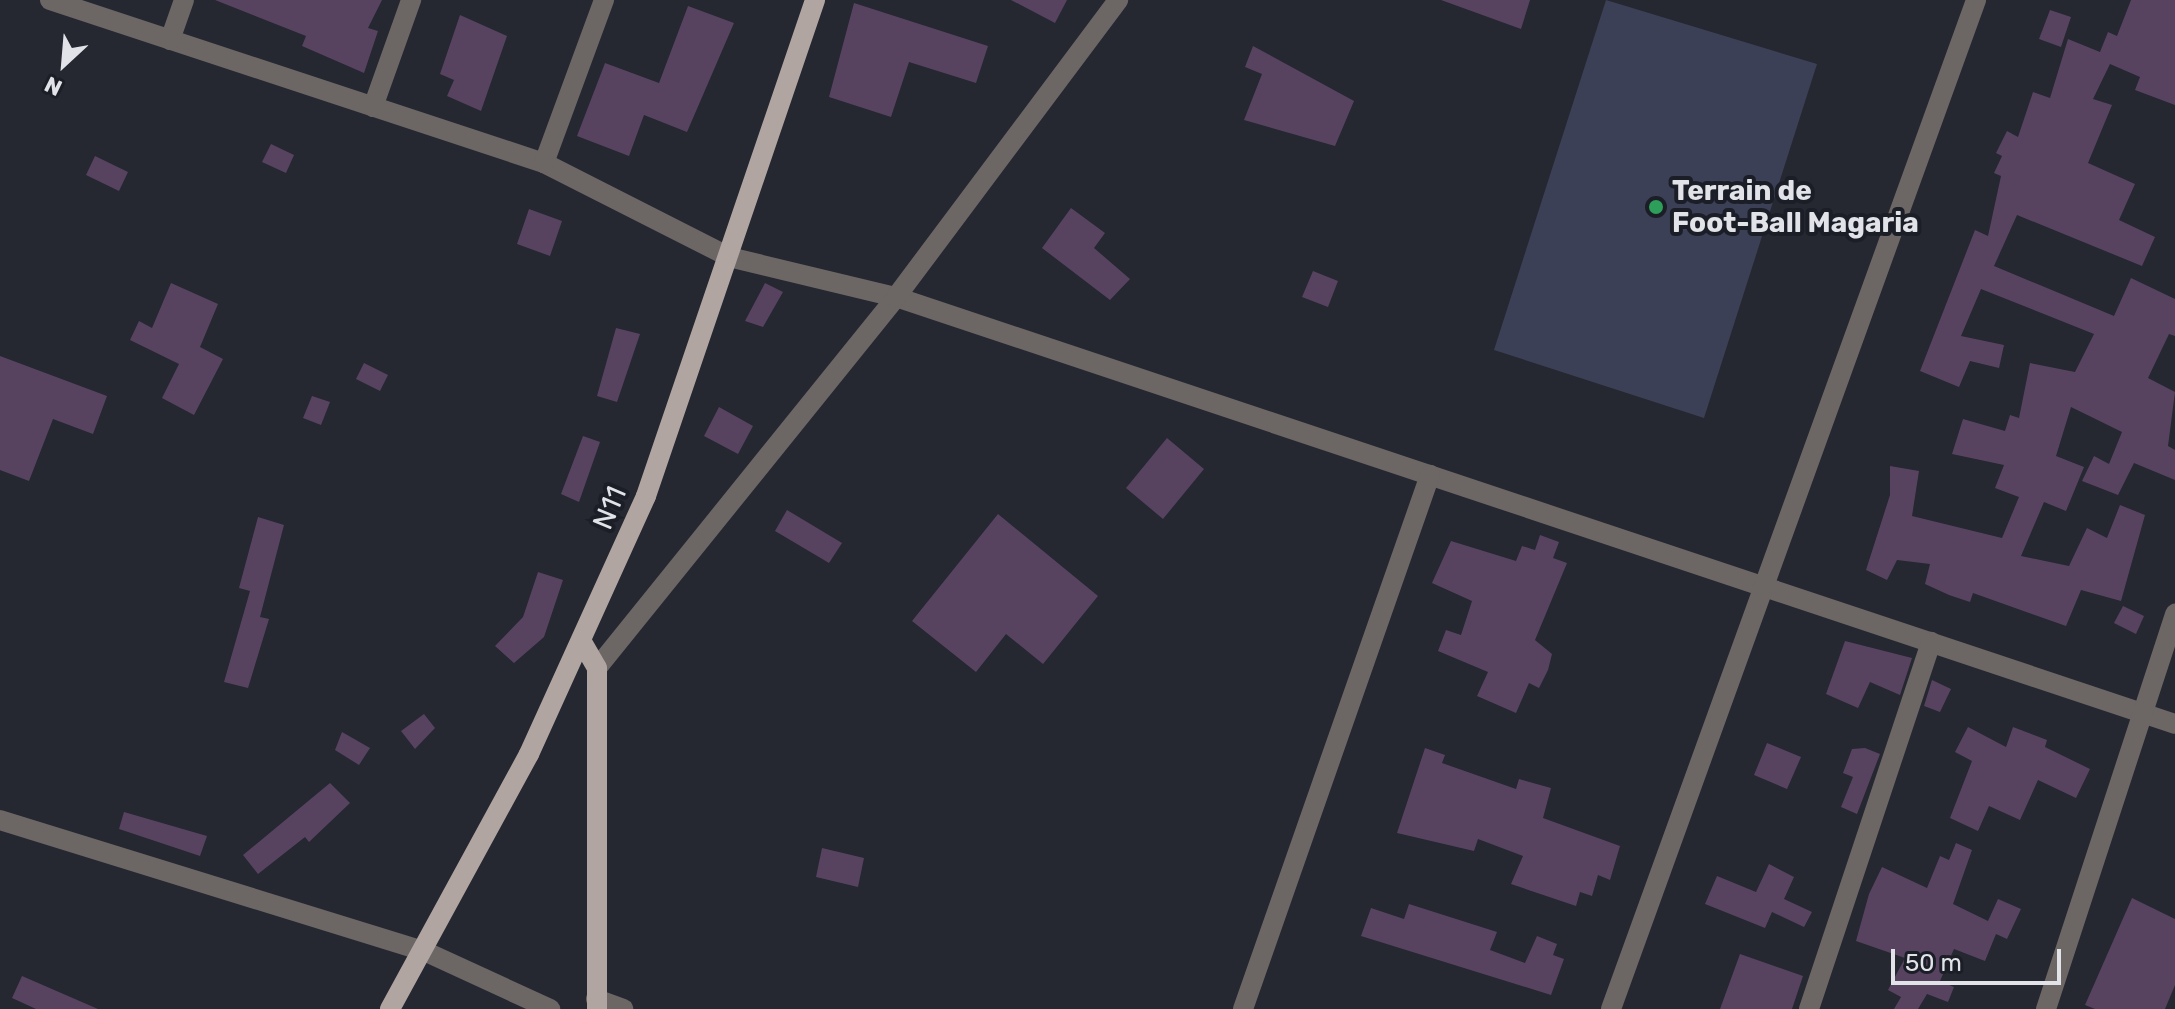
<!DOCTYPE html>
<style>
body{margin:0}
#map{position:relative;width:2175px;height:1009px;overflow:hidden;background:#252731;font-family:Rubik,sans-serif}
div>[style]{position:absolute}
.green>*{inset:0;background:#3b4056}
.building>*{inset:0;background:#574360}
.minor>*{height:20px;margin:-10px;padding:0 10px;transform-origin:10px;border-radius:10px;background:#6c6665}
.major>*{height:20px;margin:-10px;padding:0 10px;transform-origin:10px;border-radius:10px;background:#b0a5a1}
.dots>*{width:22px;height:22px;translate:-50% -50%;box-sizing:border-box;border:4px solid #1b1e27;border-radius:50%}
span{translate:-50% -50%;white-space:nowrap;text-align:center;line-height:1.15;-webkit-text-stroke:8px #1b1e27;paint-order:stroke}
.poi-label{font-size:28px;color:#e1e3e9;font-weight:700}
.left{translate:0 -50%;text-align:left}
.street-label{font-size:28px;color:#e1e3e9}
.north{position:absolute;left:24px;top:24px;width:80px;height:80px;-webkit-text-stroke:6px #1b1e27;paint-order:stroke;rotate:206deg;font-size:22px;font-weight:700;line-height:32px;text-align:center;color:#e1e3e9}
.north::after{content:'';display:block;margin:auto;width:28px;height:36px;background:#e1e3e9;clip-path:polygon(50% 0,100% 100%,50% 72%,0 100%)}
.scale{position:absolute;left:1891px;top:949px;width:170px;height:36px;box-sizing:border-box;border:4px solid #e1e3e9;border-top:0;padding-left:10px;font-size:24px;line-height:28px;white-space:nowrap;color:#e1e3e9;-webkit-text-stroke:6px #1b1e27;paint-order:stroke}
</style>
<div id="map">
<div class="green">
<div style="clip-path:polygon(1606px 0,1817px 64px,1704px 418px,1494px 350px)"></div>
</div>
<div class="building">
<div style="clip-path:polygon(215px 0,382px 0,368px 28px,378px 31px,364px 73px,302px 46px,306px 36px)"></div>
<div style="clip-path:polygon(1011px 0,1067px 0,1055px 23px)"></div>
<div style="clip-path:polygon(1441px 0,1530px 0,1521px 29px)"></div>
<div style="clip-path:polygon(2131px 0,2175px 0,2175px 105px,2135px 90px,2140px 77px,2110px 64px,2093px 99px,2112px 105px,2088px 163px,2135px 184px,2119px 220px,2155px 237px,2142px 266px,2017px 215px,1994px 266px,2114px 316px,2131px 278px,2175px 299px,2175px 336px,2169px 334px,2148px 378px,2175px 392px,2168px 446px,2175px 450px,2175px 480px,2134px 463px,2118px 495px,2082px 481px,2094px 456px,2109px 464px,2122px 432px,2071px 407px,2056px 456px,2084px 467px,2066px 511px,2044px 502px,2021px 556px,2069px 566px,2087px 528px,2107px 538px,2120px 505px,2145px 515px,2121px 601px,2081px 590px,2066px 626px,1973px 593px,1970px 602px,1949px 595px,1925px 584px,1930px 564px,1897px 560px,1887px 580px,1866px 570px,1890px 495px,1890px 466px,1919px 471px,1912px 516px,2002px 538px,2019px 497px,1995px 488px,2004px 465px,1952px 454px,1963px 419px,2005px 431px,2010px 415px,2019px 418px,2030px 363px,2075px 372px,2094px 334px,1981px 289px,1961px 336px,2004px 345px,1999px 368px,1970px 361px,1959px 387px,1920px 371px,1975px 230px,1988px 236px,2001px 176px,1994px 173px,2002px 156px,1996px 153px,2007px 131px,2018px 137px,2033px 92px,2050px 98px,2068px 39px,2100px 52px,2108px 32px,2117px 36px)"></div>
<div style="clip-path:polygon(854px 3px,988px 46px,976px 83px,909px 62px,891px 117px,829px 97px)"></div>
<div style="clip-path:polygon(688px 6px,734px 23px,687px 132px,644px 115px,629px 156px,577px 136px,605px 63px,659px 83px)"></div>
<div style="clip-path:polygon(2050px 10px,2071px 17px,2061px 47px,2039px 39px)"></div>
<div style="clip-path:polygon(460px 15px,507px 36px,481px 111px,447px 96px,454px 80px,440px 74px)"></div>
<div style="clip-path:polygon(1253px 46px,1354px 101px,1335px 146px,1244px 120px,1262px 74px,1245px 67px)"></div>
<div style="clip-path:polygon(271px 144px,294px 155px,286px 173px,262px 162px)"></div>
<div style="clip-path:polygon(95px 156px,128px 172px,119px 191px,86px 175px)"></div>
<div style="clip-path:polygon(1071px 208px,1105px 233px,1094px 248px,1130px 279px,1110px 300px,1042px 248px)"></div>
<div style="clip-path:polygon(529px 209px,562px 221px,550px 256px,517px 244px)"></div>
<div style="clip-path:polygon(1313px 271px,1338px 281px,1328px 307px,1302px 297px)"></div>
<div style="clip-path:polygon(171px 283px,218px 304px,200px 347px,223px 359px,194px 415px,162px 398px,179px 364px,130px 340px,139px 321px,152px 328px)"></div>
<div style="clip-path:polygon(765px 283px,783px 292px,763px 327px,745px 321px)"></div>
<div style="clip-path:polygon(616px 328px,640px 334px,617px 402px,597px 396px)"></div>
<div style="clip-path:polygon(0 356px,107px 396px,93px 434px,53px 419px,29px 481px,0 470px)"></div>
<div style="clip-path:polygon(364px 363px,388px 375px,380px 391px,356px 379px)"></div>
<div style="clip-path:polygon(312px 396px,330px 402px,321px 425px,303px 418px)"></div>
<div style="clip-path:polygon(719px 407px,753px 426px,738px 454px,704px 436px)"></div>
<div style="clip-path:polygon(583px 436px,600px 442px,579px 502px,561px 494px)"></div>
<div style="clip-path:polygon(1167px 438px,1204px 469px,1163px 519px,1126px 488px)"></div>
<div style="clip-path:polygon(787px 510px,842px 543px,829px 563px,775px 531px)"></div>
<div style="clip-path:polygon(998px 514px,1098px 596px,1043px 664px,1006px 634px,976px 672px,912px 621px)"></div>
<div style="clip-path:polygon(258px 517px,284px 525px,260px 617px,269px 619px,248px 688px,224px 682px,250px 591px,239px 588px)"></div>
<div style="clip-path:polygon(1540px 535px,1559px 542px,1553px 558px,1567px 563px,1535px 640px,1552px 654px,1548px 670px,1539px 688px,1529px 683px,1516px 713px,1477px 696px,1488px 672px,1438px 651px,1446px 630px,1461px 635px,1472px 601px,1432px 583px,1451px 541px,1516px 561px,1522px 546px,1535px 550px)"></div>
<div style="clip-path:polygon(538px 572px,563px 580px,544px 637px,514px 663px,495px 646px,523px 617px)"></div>
<div style="clip-path:polygon(2123px 606px,2144px 616px,2136px 634px,2114px 623px)"></div>
<div style="clip-path:polygon(1845px 641px,1912px 658px,1900px 695px,1870px 682px,1858px 708px,1826px 694px)"></div>
<div style="clip-path:polygon(1932px 680px,1951px 689px,1940px 712px,1924px 706px)"></div>
<div style="clip-path:polygon(424px 714px,435px 728px,415px 749px,401px 731px)"></div>
<div style="clip-path:polygon(1968px 727px,2006px 747px,2013px 727px,2047px 740px,2045px 747px,2090px 769px,2076px 798px,2038px 780px,2020px 820px,1989px 806px,1978px 831px,1950px 818px,1972px 761px,1955px 752px)"></div>
<div style="clip-path:polygon(342px 732px,370px 748px,359px 765px,335px 750px)"></div>
<div style="clip-path:polygon(1767px 743px,1801px 757px,1787px 789px,1754px 775px)"></div>
<div style="clip-path:polygon(1425px 748px,1445px 755px,1442px 763px,1516px 789px,1519px 779px,1551px 788px,1543px 818px,1620px 846px,1610px 880px,1598px 875px,1592px 896px,1580px 892px,1576px 906px,1511px 884px,1523px 856px,1478px 839px,1474px 851px,1397px 833px)"></div>
<div style="clip-path:polygon(1865px 748px,1880px 754px,1857px 814px,1841px 807px,1853px 777px,1843px 773px,1852px 749px)"></div>
<div style="clip-path:polygon(330px 783px,350px 803px,309px 842px,305px 837px,258px 874px,243px 855px)"></div>
<div style="clip-path:polygon(124px 812px,207px 836px,200px 856px,119px 829px)"></div>
<div style="clip-path:polygon(1956px 843px,1972px 850px,1953px 904px,1988px 921px,1998px 899px,2021px 909px,2007px 939px,1996px 934px,1985px 961px,1954px 949px,1940px 981px,1954px 987px,1948px 1002px,1927px 994px,1918px 1009px,1894px 1009px,1901px 997px,1888px 990px,1905px 958px,1856px 941px,1869px 894px,1882px 867px,1927px 888px,1940px 856px,1949px 860px)"></div>
<div style="clip-path:polygon(822px 848px,864px 858px,858px 887px,816px 877px)"></div>
<div style="clip-path:polygon(1769px 864px,1794px 877px,1784px 899px,1812px 912px,1804px 927px,1772px 912px,1765px 928px,1705px 904px,1717px 876px,1756px 892px)"></div>
<div style="clip-path:polygon(2132px 898px,2175px 919px,2175px 985px,2165px 1009px,2095px 1009px,2085px 1005px)"></div>
<div style="clip-path:polygon(1409px 904px,1497px 932px,1490px 950px,1525px 963px,1537px 936px,1557px 944px,1553px 955px,1564px 959px,1551px 995px,1361px 936px,1371px 908px,1404px 919px)"></div>
<div style="clip-path:polygon(1740px 954px,1803px 976px,1792px 1009px,1720px 1009px)"></div>
<div style="clip-path:polygon(22px 976px,98px 1009px,36px 1009px,12px 998px)"></div>
</div>
<div class="minor">
<div style="left:50px;top:0;width:520px;rotate:18.26deg"></div>
<div style="left:544px;top:163px;width:208px;rotate:26.9deg"></div>
<div style="left:729px;top:257px;width:172px;rotate:13.5deg"></div>
<div style="left:896px;top:297px;width:1348px;rotate:18.46deg"></div>
<div style="left:170px;top:40px;width:42px;rotate:-70.7deg"></div>
<div style="left:373px;top:107px;width:114px;rotate:-70.4deg"></div>
<div style="left:544px;top:163px;width:174px;rotate:-69.8deg"></div>
<div style="left:597px;top:668px;width:476px;rotate:-51.1deg"></div>
<div style="left:896px;top:297px;width:371px;rotate:-53.2deg"></div>
<div style="left:0;top:820px;width:444px;rotate:17.2deg"></div>
<div style="left:424px;top:951px;width:139px;rotate:24.7deg"></div>
<div style="left:596px;top:999px;width:29px;rotate:20deg"></div>
<div style="left:1243px;top:1009px;width:566px;rotate:-70.7deg"></div>
<div style="left:1611px;top:1009px;width:1073px;rotate:-70.11deg"></div>
<div style="left:1809px;top:1009px;width:387px;rotate:-71.6deg"></div>
<div style="left:2046px;top:1009px;width:416px;rotate:-71.9deg"></div>
</div>
<div class="major">
<div style="left:582px;top:642px;width:30px;rotate:60deg"></div>
<div style="left:597px;top:668px;width:341px;rotate:90deg"></div>
<div style="left:390px;top:1009px;width:290px;rotate:-61.4deg"></div>
<div style="left:529px;top:754px;width:283px;rotate:-65.6deg"></div>
<div style="left:646px;top:496px;width:524px;rotate:-71.18deg"></div>
</div>
<div class="dots">
<div style="left:1656px;top:207px;background:#2e9e5b"></div>
</div>
<div class="poi-label">
<span class="left" style="left:1672px;top:207px">Terrain de<br>Foot-Ball Magaria</span>
</div>
<div class="street-label">
<span style="left:610px;top:508px;rotate:-67deg">N11</span>
</div>
<div class="north">N</div>
<div class="scale">50 m</div>
</div>
